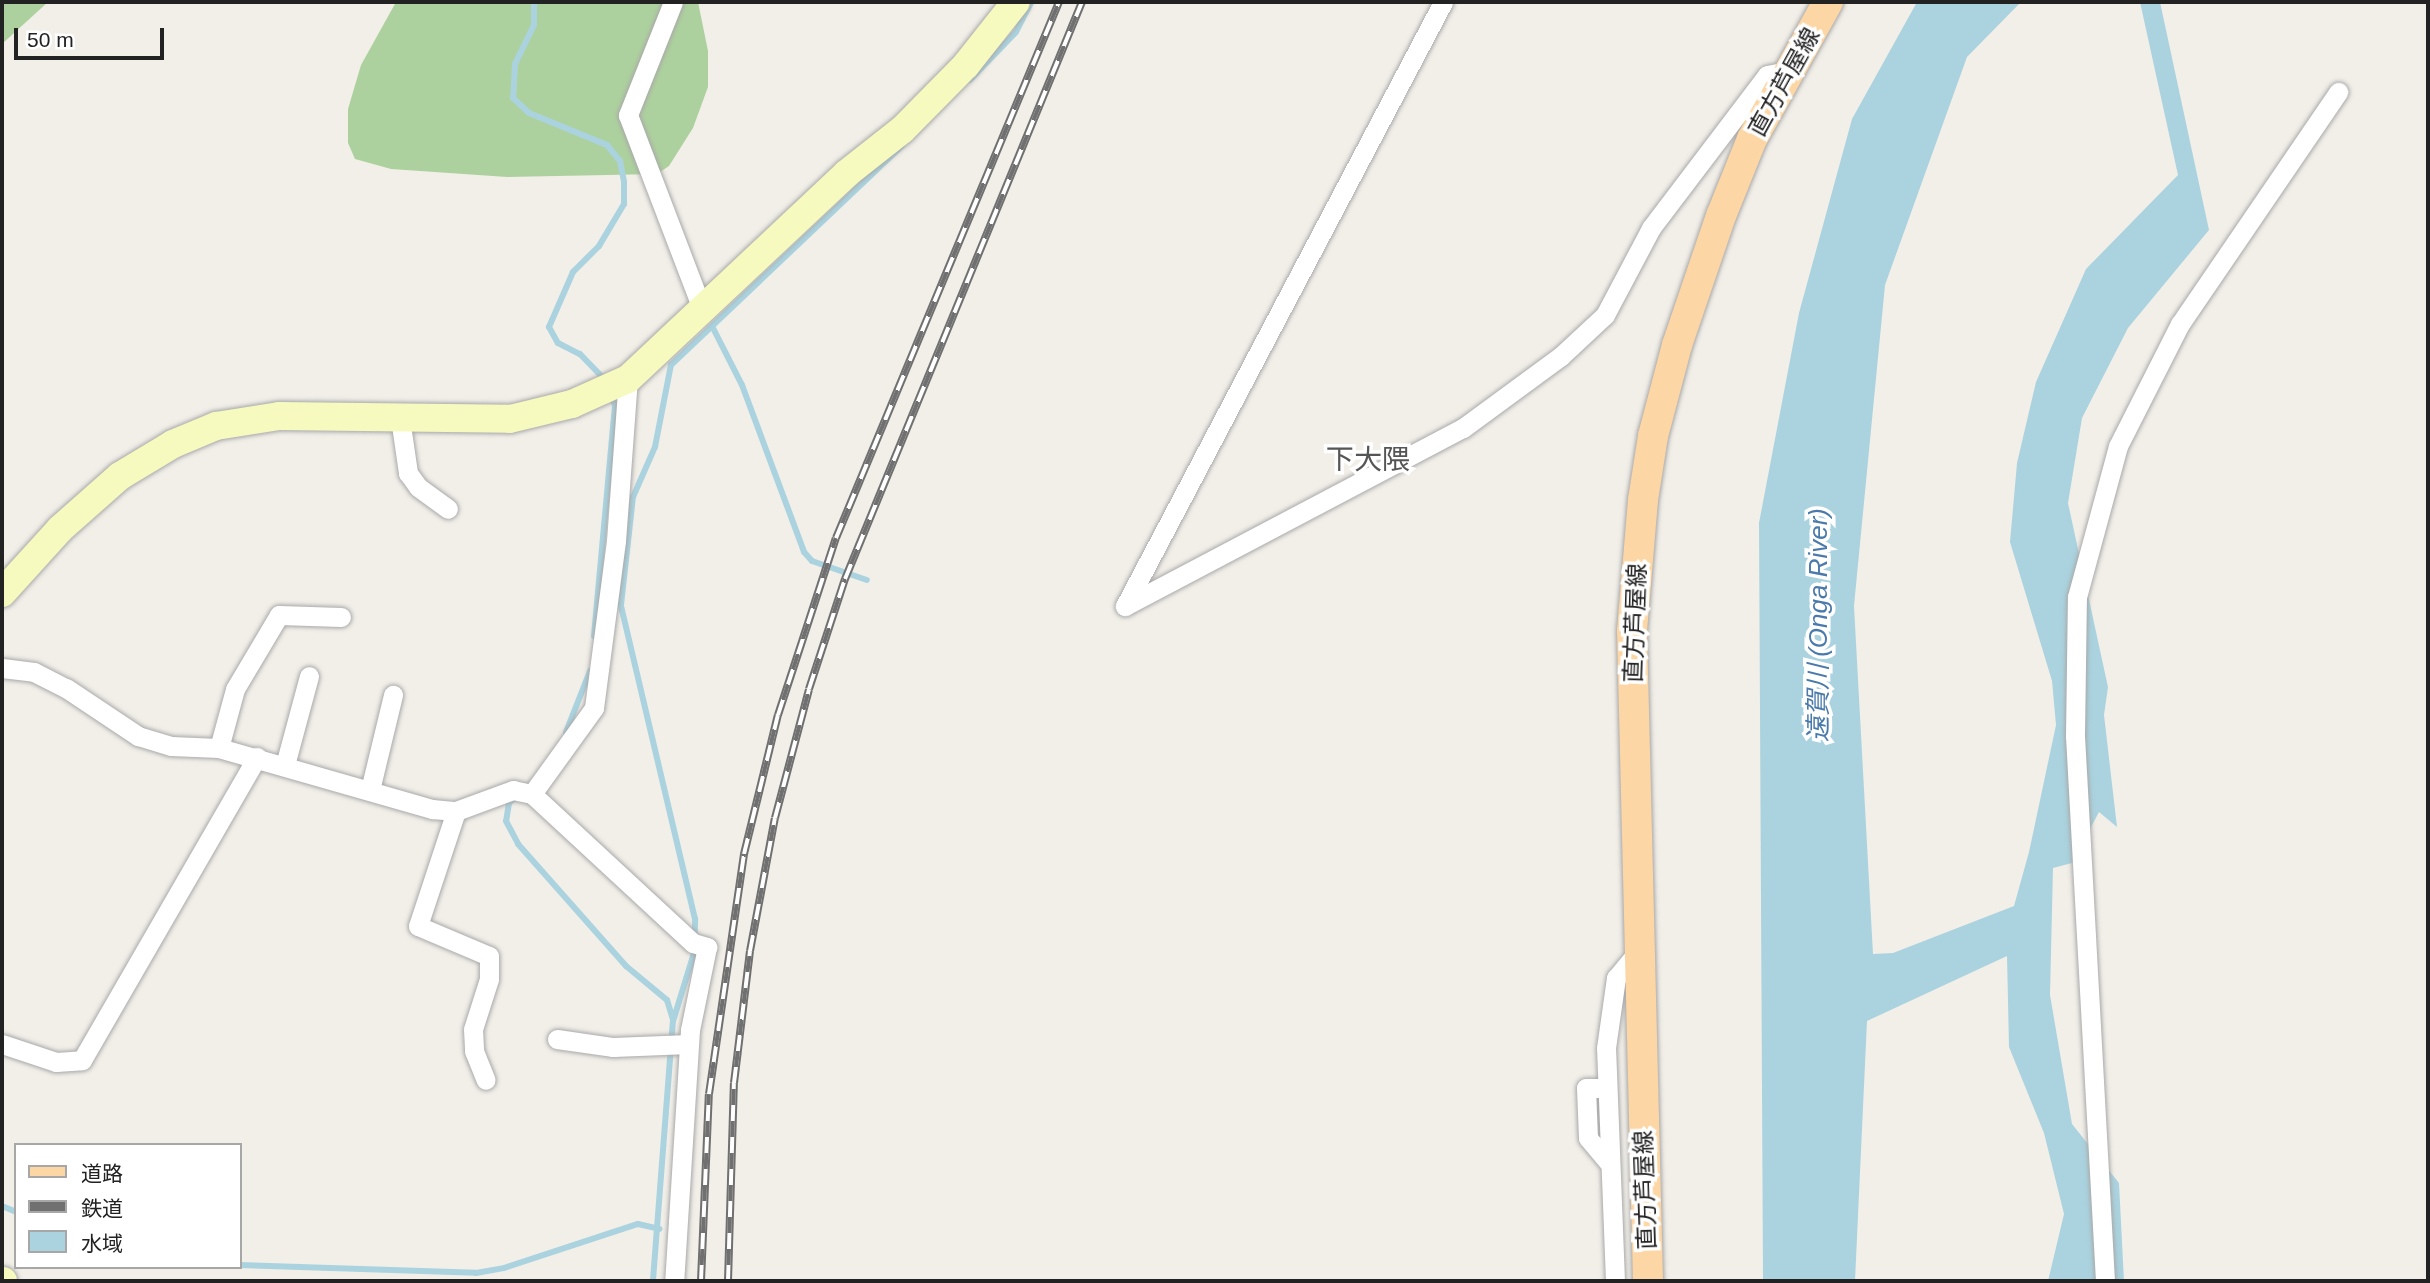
<!DOCTYPE html>
<meta charset="utf-8">
<style>
body{margin:0}
#map{position:relative;width:2430px;height:1283px;overflow:hidden;background:#f2efe9;font-family:Helvetica,"Noto Sans JP",sans-serif}
div>[style]{position:absolute}
.forest>*{inset:0;background:#add19e}
.water>*{inset:0;background:#aad3df}
.stream>*{height:6px;margin:-3px;padding:0 3px;transform-origin:3px;border-radius:3px;background:#aad3df}
.roads{filter:drop-shadow(0 0 2px #a9a9a9) drop-shadow(0 0 2px #a9a9a9)}
.street>*{height:19px;margin:-9.5px;padding:0 9.5px;transform-origin:9.5px;border-radius:9.5px;background:#fff}
.secondary>*{height:28px;margin:-14px;padding:0 14px;transform-origin:14px;border-radius:14px;background:#f7fabf}
.primary>*{height:30px;margin:-15px;padding:0 15px;transform-origin:15px;border-radius:15px;background:#fcd6a4}
.rail>*{height:8px;margin-top:-4px;transform-origin:0;background:repeating-linear-gradient(90deg,#fff 0 16px,#707070 0 32px);box-sizing:border-box;border-block:2px solid #707070}
span{translate:-50% -50%;white-space:nowrap;text-align:center;line-height:1.15;-webkit-text-stroke:7px #fff;paint-order:stroke}
.street-label{font-size:24px;color:#222}
.water-label{font-size:26px;color:#4a7aab;font-style:italic}
.quarter-label{font-size:28px;color:#555}
.frame{position:absolute;inset:0;border:4px solid #222;pointer-events:none}
.legend{position:absolute;left:14px;top:1143px;width:228px;height:126px;box-sizing:border-box;background:#fff;border:2px solid #a7a7a7;margin:0;padding:9px 12px;list-style:none;font-size:21px;color:#222}
.legend li{display:flex;align-items:center;gap:14px;height:35px}
.legend b{width:35px;border:2px solid #a7a7a7}
.scale{position:absolute;left:14px;top:28px;width:150px;height:32px;box-sizing:border-box;border:4px solid #222;border-top:0;padding-left:9px;font-size:21px;line-height:24px;white-space:nowrap;color:#222;-webkit-text-stroke:5px #fff;paint-order:stroke}
</style>
<div id="map">
<div class="forest">
<div style="clip-path:polygon(2px 2px,48px 2px,2px 44px)"></div>
<div style="clip-path:polygon(396px 2px,698px 2px,708px 51px,708px 87px,693px 128px,669px 166px,657px 174px,507px 177px,391px 169px,355px 159px,348px 143px,348px 109px,361px 65px)"></div>
</div>
<div class="water">
<div style="clip-path:polygon(1917px 2px,2021px 2px,1967px 57px,1885px 285px,1854px 606px,1873px 954px,1893px 953px,2014px 906px,2029px 852px,2056px 725px,2052px 681px,2010px 542px,2017px 463px,2036px 382px,2086px 269px,2178px 175px,2140px 2px,2160px 2px,2209px 230px,2128px 328px,2082px 418px,2068px 503px,2108px 687px,2104px 715px,2117px 827px,2099px 812px,2072px 863px,2053px 868px,2050px 995px,2072px 1124px,2119px 1183px,2124px 1281px,2048px 1281px,2064px 1214px,2044px 1133px,2009px 1047px,2007px 956px,1867px 1021px,1855px 1281px,1763px 1281px,1759px 523px,1799px 313px,1852px 119px)"></div>
</div>
<div class="stream">
<div style="left:534px;top:2px;width:23px;rotate:90deg"></div>
<div style="left:534px;top:25px;width:43px;rotate:116deg"></div>
<div style="left:515px;top:64px;width:34px;rotate:93deg"></div>
<div style="left:513px;top:98px;width:22px;rotate:43deg"></div>
<div style="left:529px;top:113px;width:84px;rotate:22.3deg"></div>
<div style="left:607px;top:145px;width:21px;rotate:51deg"></div>
<div style="left:620px;top:161px;width:21px;rotate:79deg"></div>
<div style="left:624px;top:182px;width:22px;rotate:90deg"></div>
<div style="left:624px;top:204px;width:49px;rotate:120.8deg"></div>
<div style="left:599px;top:246px;width:37px;rotate:135deg"></div>
<div style="left:573px;top:272px;width:60px;rotate:113.6deg"></div>
<div style="left:549px;top:327px;width:18px;rotate:61deg"></div>
<div style="left:558px;top:343px;width:25px;rotate:27deg"></div>
<div style="left:580px;top:354px;width:36px;rotate:46deg"></div>
<div style="left:970px;top:80px;width:66px;rotate:-46.2deg"></div>
<div style="left:1016px;top:32px;width:34px;rotate:-63deg"></div>
<div style="left:713px;top:328px;width:64px;rotate:63deg"></div>
<div style="left:742px;top:385px;width:178px;rotate:69.6deg"></div>
<div style="left:804px;top:552px;width:12px;rotate:48deg"></div>
<div style="left:812px;top:561px;width:58px;rotate:19.1deg"></div>
<div style="left:594px;top:636px;width:231px;rotate:-84.8deg"></div>
<div style="left:615px;top:406px;width:14px;rotate:-111deg"></div>
<div style="left:566px;top:732px;width:66px;rotate:-68.5deg"></div>
<div style="left:517px;top:796px;width:11px;rotate:139deg"></div>
<div style="left:509px;top:803px;width:18px;rotate:99deg"></div>
<div style="left:506px;top:821px;width:26px;rotate:62deg"></div>
<div style="left:518px;top:844px;width:163px;rotate:48.5deg"></div>
<div style="left:626px;top:966px;width:53px;rotate:39.7deg"></div>
<div style="left:667px;top:1000px;width:21px;rotate:73deg"></div>
<div style="left:673px;top:1020px;width:262px;rotate:94.4deg"></div>
<div style="left:674px;top:1018px;width:68px;rotate:-72.9deg"></div>
<div style="left:694px;top:953px;width:34px;rotate:-88deg"></div>
<div style="left:695px;top:919px;width:323px;rotate:-103.3deg"></div>
<div style="left:621px;top:605px;width:109px;rotate:-83.7deg"></div>
<div style="left:633px;top:497px;width:55px;rotate:-66.3deg"></div>
<div style="left:655px;top:447px;width:84px;rotate:-79deg"></div>
<div style="left:671px;top:365px;width:318px;rotate:-43.5deg"></div>
<div style="left:2px;top:1206px;width:15px;rotate:23deg"></div>
<div style="left:240px;top:1265px;width:236px;rotate:1.9deg"></div>
<div style="left:476px;top:1273px;width:28px;rotate:-10deg"></div>
<div style="left:504px;top:1268px;width:141px;rotate:-18.2deg"></div>
<div style="left:638px;top:1224px;width:22px;rotate:13deg"></div>
</div>
<div class="roads">
<div class="street">
<div style="left:673px;top:2px;width:122px;rotate:111.7deg"></div>
<div style="left:628px;top:115px;width:210px;rotate:69.1deg"></div>
<div style="left:400px;top:418px;width:56px;rotate:81.7deg"></div>
<div style="left:408px;top:473px;width:17px;rotate:54deg"></div>
<div style="left:418px;top:487px;width:37px;rotate:36deg"></div>
<div style="left:1125px;top:606px;width:382px;rotate:-27.8deg"></div>
<div style="left:1463px;top:428px;width:122px;rotate:-36.3deg"></div>
<div style="left:1561px;top:356px;width:60px;rotate:-43deg"></div>
<div style="left:1605px;top:315px;width:98px;rotate:-62.1deg"></div>
<div style="left:1651px;top:228px;width:192px;rotate:-52.8deg"></div>
<div style="left:1767px;top:75px;width:21px;rotate:-11deg"></div>
<div style="left:1125px;top:606px;width:683px;rotate:-62.23deg"></div>
<div style="left:2px;top:668px;width:32px;rotate:7deg"></div>
<div style="left:34px;top:672px;width:36px;rotate:27deg"></div>
<div style="left:66px;top:688px;width:87px;rotate:33.7deg"></div>
<div style="left:138px;top:736px;width:34px;rotate:17deg"></div>
<div style="left:171px;top:746px;width:48px;rotate:2.4deg"></div>
<div style="left:219px;top:748px;width:222px;rotate:16deg"></div>
<div style="left:432px;top:809px;width:24px;rotate:5deg"></div>
<div style="left:456px;top:811px;width:61px;rotate:-20.2deg"></div>
<div style="left:513px;top:790px;width:19px;rotate:12deg"></div>
<div style="left:532px;top:794px;width:106px;rotate:-54.2deg"></div>
<div style="left:594px;top:708px;width:168px;rotate:-82.5deg"></div>
<div style="left:616px;top:541px;width:162px;rotate:-85.8deg"></div>
<div style="left:219px;top:748px;width:61px;rotate:-74.8deg"></div>
<div style="left:235px;top:689px;width:86px;rotate:-59.3deg"></div>
<div style="left:279px;top:615px;width:62px;rotate:1.8deg"></div>
<div style="left:285px;top:765px;width:92px;rotate:-74.9deg"></div>
<div style="left:370px;top:790px;width:98px;rotate:-76.4deg"></div>
<div style="left:532px;top:794px;width:219px;rotate:42.8deg"></div>
<div style="left:693px;top:943px;width:15px;rotate:16deg"></div>
<div style="left:707px;top:947px;width:85px;rotate:101.6deg"></div>
<div style="left:690px;top:1030px;width:252px;rotate:93.6deg"></div>
<div style="left:456px;top:811px;width:121px;rotate:108.3deg"></div>
<div style="left:418px;top:926px;width:77px;rotate:22.9deg"></div>
<div style="left:489px;top:956px;width:23px;rotate:90deg"></div>
<div style="left:489px;top:979px;width:52px;rotate:107.7deg"></div>
<div style="left:473px;top:1029px;width:22px;rotate:87deg"></div>
<div style="left:474px;top:1051px;width:31px;rotate:68deg"></div>
<div style="left:557px;top:1039px;width:57px;rotate:8.1deg"></div>
<div style="left:613px;top:1047px;width:76px;rotate:-2.3deg"></div>
<div style="left:2px;top:1044px;width:57px;rotate:18.4deg"></div>
<div style="left:56px;top:1062px;width:26px;rotate:-4deg"></div>
<div style="left:82px;top:1060px;width:350px;rotate:-60deg"></div>
<div style="left:1607px;top:1088px;width:21px;rotate:180deg"></div>
<div style="left:1586px;top:1088px;width:50px;rotate:87.7deg"></div>
<div style="left:1588px;top:1138px;width:31px;rotate:50deg"></div>
<div style="left:1615px;top:1281px;width:233px;rotate:-92.2deg"></div>
<div style="left:1606px;top:1048px;width:71px;rotate:-81.9deg"></div>
<div style="left:1616px;top:978px;width:33px;rotate:-50deg"></div>
<div style="left:2105px;top:1281px;width:546px;rotate:-93.15deg"></div>
<div style="left:2075px;top:736px;width:139px;rotate:-89.2deg"></div>
<div style="left:2077px;top:597px;width:156px;rotate:-74.8deg"></div>
<div style="left:2118px;top:446px;width:137px;rotate:-63.1deg"></div>
<div style="left:2180px;top:324px;width:281px;rotate:-55.7deg"></div>
</div>
<div class="secondary">
<div style="left:2px;top:593px;width:86px;rotate:-47.8deg"></div>
<div style="left:60px;top:529px;width:80px;rotate:-41.5deg"></div>
<div style="left:120px;top:476px;width:62px;rotate:-31.1deg"></div>
<div style="left:173px;top:444px;width:47px;rotate:-22.7deg"></div>
<div style="left:216px;top:426px;width:64px;rotate:-9deg"></div>
<div style="left:279px;top:416px;width:231px;rotate:0.7deg"></div>
<div style="left:510px;top:419px;width:64px;rotate:-13.6deg"></div>
<div style="left:572px;top:404px;width:61px;rotate:-24.1deg"></div>
<div style="left:628px;top:379px;width:299px;rotate:-43.2deg"></div>
<div style="left:846px;top:174px;width:71px;rotate:-38.2deg"></div>
<div style="left:902px;top:130px;width:91px;rotate:-45.4deg"></div>
<div style="left:966px;top:65px;width:80px;rotate:-51.6deg"></div>
<div style="left:2px;top:1281px;width:1px"></div>
</div>
<div class="primary">
<div style="left:1648px;top:1281px;width:650px;rotate:-91.41deg"></div>
<div style="left:1632px;top:631px;width:131px;rotate:-85.2deg"></div>
<div style="left:1643px;top:500px;width:65px;rotate:-81.1deg"></div>
<div style="left:1653px;top:436px;width:94px;rotate:-75.2deg"></div>
<div style="left:1677px;top:345px;width:136px;rotate:-71.2deg"></div>
<div style="left:1721px;top:216px;width:83px;rotate:-68.1deg"></div>
<div style="left:1752px;top:139px;width:157px;rotate:-61deg"></div>
</div>
</div>
<div class="rail">
<div style="left:701px;top:1281px;width:187px;rotate:-87.6deg"></div>
<div style="left:709px;top:1094px;width:243px;rotate:-81.7deg"></div>
<div style="left:744px;top:854px;width:143px;rotate:-76.3deg"></div>
<div style="left:778px;top:715px;width:186px;rotate:-71.9deg"></div>
<div style="left:836px;top:538px;width:581px;rotate:-67.41deg"></div>
<div style="left:728px;top:1281px;width:198px;rotate:-88.3deg"></div>
<div style="left:734px;top:1083px;width:133px;rotate:-83.1deg"></div>
<div style="left:750px;top:951px;width:135px;rotate:-79.4deg"></div>
<div style="left:775px;top:818px;width:133px;rotate:-75.2deg"></div>
<div style="left:809px;top:689px;width:116px;rotate:-71.9deg"></div>
<div style="left:845px;top:579px;width:624px;rotate:-67.67deg"></div>
</div>
<div class="street-label">
<span style="left:1784px;top:82px;rotate:-61deg">直方芦屋線</span>
<span style="left:1635px;top:623px;rotate:-88deg">直方芦屋線</span>
<span style="left:1645px;top:1190px;rotate:-92deg">直方芦屋線</span>
</div>
<div class="water-label">
<span style="left:1819px;top:625px;rotate:-90deg">遠賀川 (Onga River)</span>
</div>
<div class="quarter-label">
<span style="left:1368px;top:460px">下大隈</span>
</div>
<div class="frame"></div>
<ul class="legend">
<li><b style="height:9px;background:#fcd6a4"></b>道路</li>
<li><b style="height:9px;background:#707070"></b>鉄道</li>
<li><b style="height:19px;background:#aad3df"></b>水域</li>
</ul>
<div class="scale">50 m</div>
</div>
